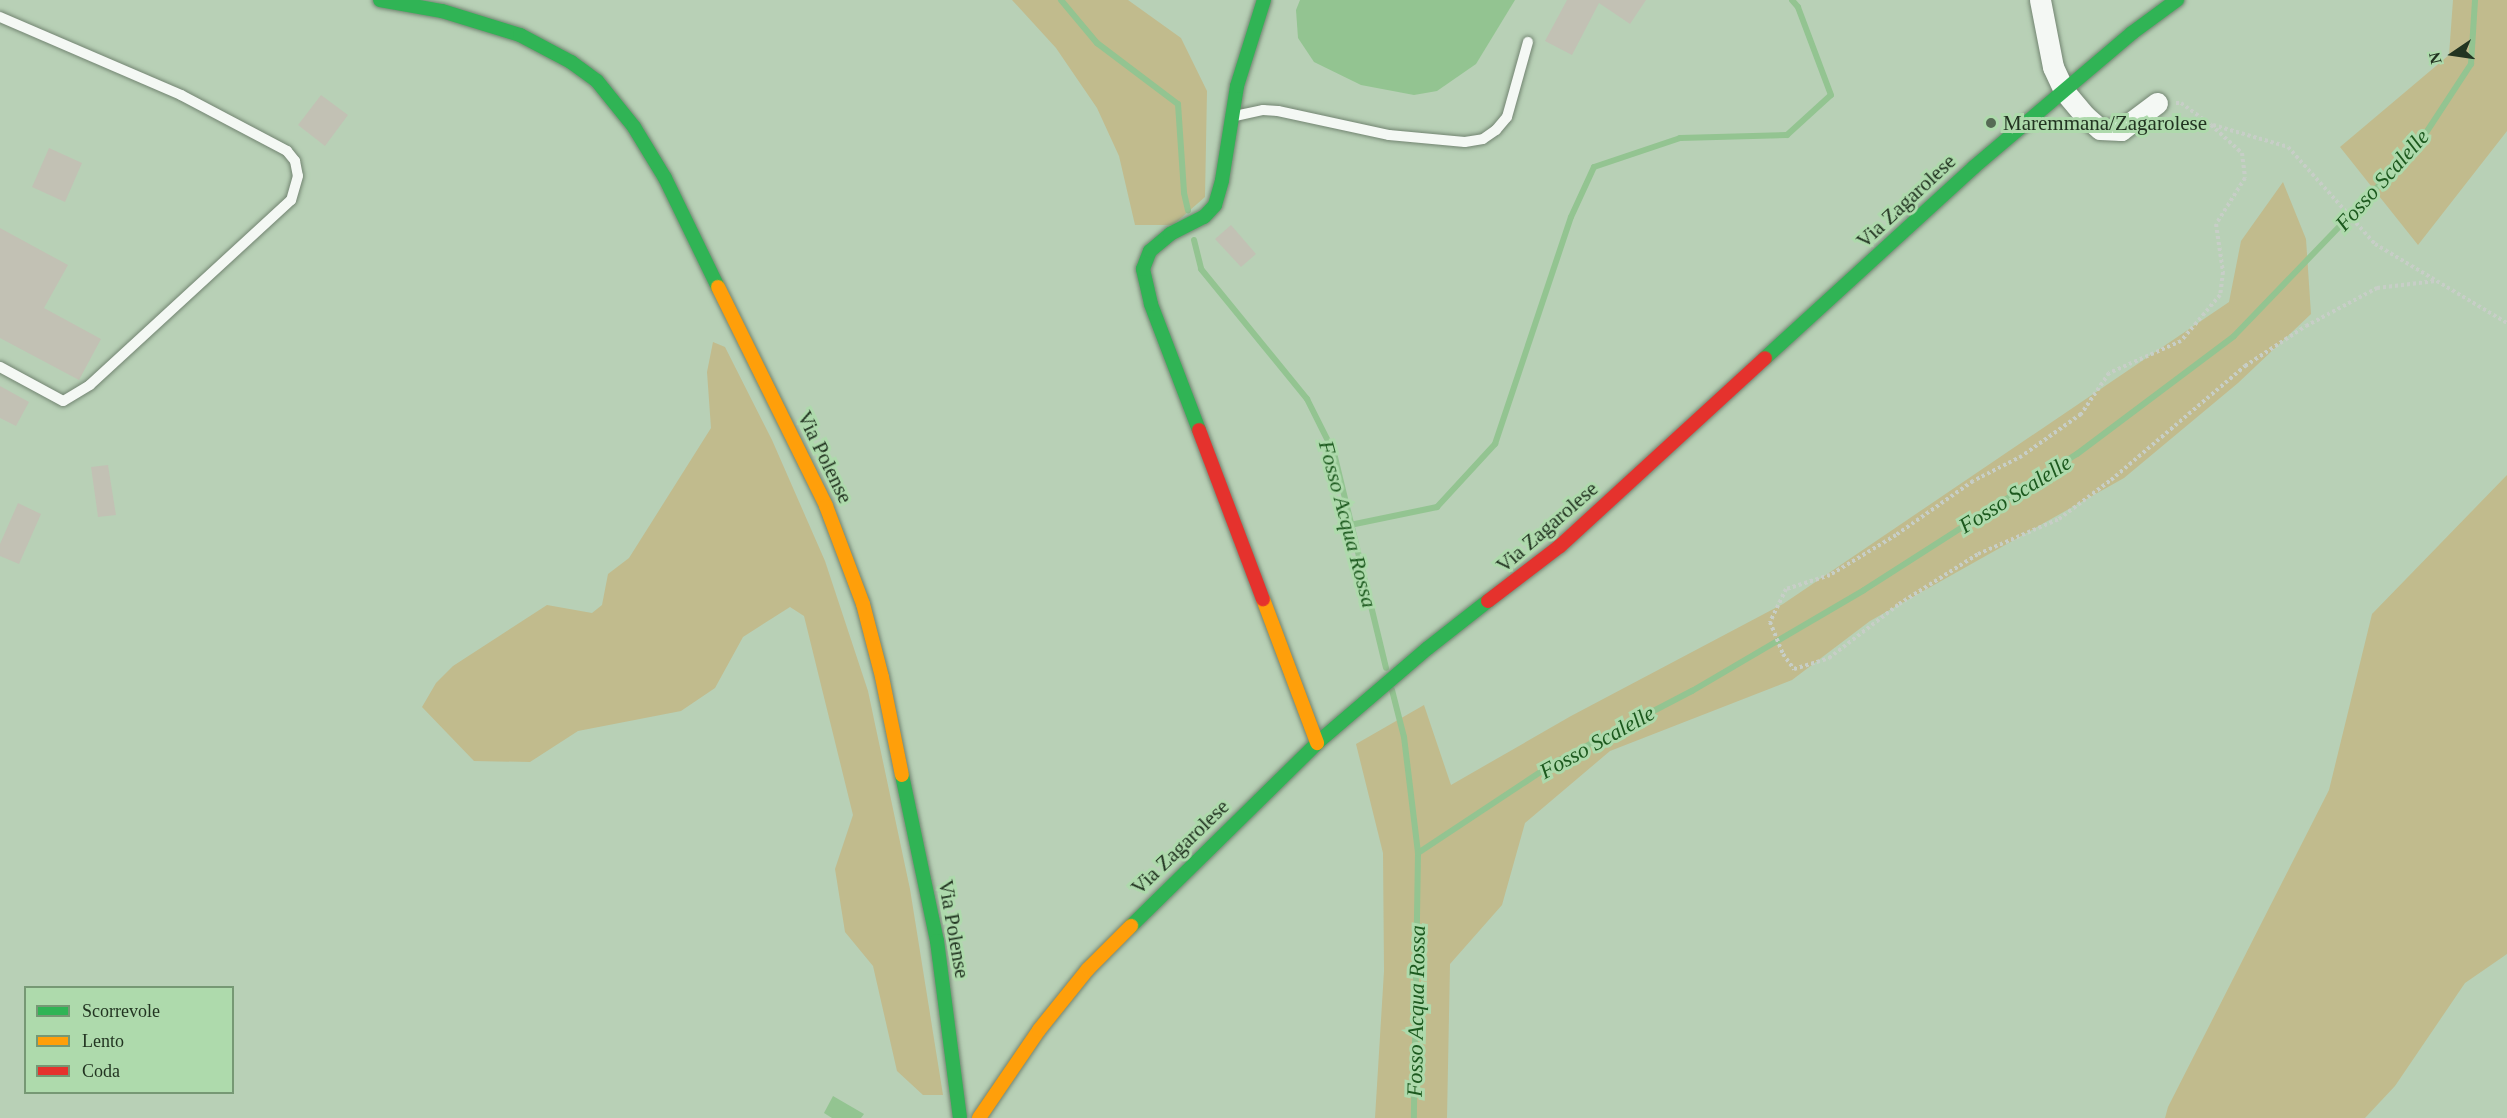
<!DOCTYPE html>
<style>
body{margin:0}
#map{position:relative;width:2507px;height:1118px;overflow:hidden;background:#b8d0b6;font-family:Georgia,serif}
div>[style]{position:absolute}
.green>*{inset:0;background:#c1bb8d}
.water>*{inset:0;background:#93c491}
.stream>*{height:6px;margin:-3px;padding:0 3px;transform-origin:3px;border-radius:3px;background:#93c491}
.building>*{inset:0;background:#c2c1b4}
.path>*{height:4px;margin-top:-2px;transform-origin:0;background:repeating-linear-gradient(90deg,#c7cec7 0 3px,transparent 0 6px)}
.roads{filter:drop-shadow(0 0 2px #728471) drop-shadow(0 0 2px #728471)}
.lane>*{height:10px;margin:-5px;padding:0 5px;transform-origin:5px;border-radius:5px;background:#f4f8f4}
.street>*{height:21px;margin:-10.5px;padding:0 10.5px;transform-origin:10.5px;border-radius:10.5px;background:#f4f8f4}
.fast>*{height:14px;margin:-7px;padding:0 7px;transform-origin:7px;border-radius:7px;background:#30b455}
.slow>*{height:14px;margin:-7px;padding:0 7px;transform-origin:7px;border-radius:7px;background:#ff9f0a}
.jam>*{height:14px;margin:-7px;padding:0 7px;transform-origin:7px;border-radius:7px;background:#e5322d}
.dots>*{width:16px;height:16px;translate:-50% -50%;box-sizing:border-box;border:3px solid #aedaac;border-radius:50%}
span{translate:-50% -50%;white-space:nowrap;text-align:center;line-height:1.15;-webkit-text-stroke:6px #aedaac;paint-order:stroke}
.poi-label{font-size:21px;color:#223421}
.left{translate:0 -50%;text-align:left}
.street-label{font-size:21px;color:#223421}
.water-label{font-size:22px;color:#1c591e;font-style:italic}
.legend{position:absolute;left:24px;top:986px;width:210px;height:108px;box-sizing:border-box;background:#aedaac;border:2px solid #769874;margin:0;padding:8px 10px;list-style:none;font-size:18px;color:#223421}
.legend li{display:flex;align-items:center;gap:12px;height:30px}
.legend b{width:30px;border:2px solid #769874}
.north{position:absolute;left:2423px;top:24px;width:60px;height:60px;-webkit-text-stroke:4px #aedaac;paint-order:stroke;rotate:257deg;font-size:16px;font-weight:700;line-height:24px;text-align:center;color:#223421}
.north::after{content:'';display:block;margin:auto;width:21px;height:27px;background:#223421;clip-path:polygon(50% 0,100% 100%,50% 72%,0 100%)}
</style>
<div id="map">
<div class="green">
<div style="clip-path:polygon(1012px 0,1128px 0,1181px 38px,1207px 91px,1205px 197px,1173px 225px,1135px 225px,1119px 156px,1097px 108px,1056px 48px)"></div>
<div style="clip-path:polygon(2453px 0,2507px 0,2507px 131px,2418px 245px,2340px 147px,2449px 55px)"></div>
<div style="clip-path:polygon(2283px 182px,2306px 239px,2311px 314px,2238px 383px,2124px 478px,1870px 621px,1792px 680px,1610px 751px,1525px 823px,1502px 905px,1450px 964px,1447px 1118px,1375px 1118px,1384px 971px,1383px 853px,1356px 744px,1424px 705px,1451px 785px,1571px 716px,1783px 604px,2229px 302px,2241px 241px)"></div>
<div style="clip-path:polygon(713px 342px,725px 347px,772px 440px,825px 561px,868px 691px,910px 889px,943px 1095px,923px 1095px,897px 1071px,873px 966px,845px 932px,835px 869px,853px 815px,804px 616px,790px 607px,743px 637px,715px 688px,681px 711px,578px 731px,530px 762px,474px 761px,422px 707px,436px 683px,453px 666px,547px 605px,592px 613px,602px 605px,608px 574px,629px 558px,711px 428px,707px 372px)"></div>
<div style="clip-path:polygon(2507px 475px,2507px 954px,2465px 983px,2395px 1086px,2365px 1118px,2165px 1118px,2168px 1107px,2329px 790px,2372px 614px)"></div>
</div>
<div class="water">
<div style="clip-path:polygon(1300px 0,1515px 0,1476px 64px,1437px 91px,1414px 95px,1361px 85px,1314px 62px,1298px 38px,1296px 10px)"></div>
<div style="clip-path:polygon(833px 1096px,864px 1114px,861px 1118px,832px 1118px,824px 1113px)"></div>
</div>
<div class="stream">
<div style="left:1061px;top:0;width:56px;rotate:50.1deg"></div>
<div style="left:1097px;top:43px;width:101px;rotate:37deg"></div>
<div style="left:1178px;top:104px;width:89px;rotate:86.1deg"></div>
<div style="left:1184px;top:193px;width:18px;rotate:77deg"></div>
<div style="left:1194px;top:240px;width:30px;rotate:76deg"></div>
<div style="left:1201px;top:269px;width:168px;rotate:50.8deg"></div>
<div style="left:1307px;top:399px;width:60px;rotate:63.4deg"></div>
<div style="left:1334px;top:453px;width:221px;rotate:76.4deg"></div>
<div style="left:1350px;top:525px;width:89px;rotate:-11.7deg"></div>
<div style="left:1437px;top:507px;width:86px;rotate:-47.4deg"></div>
<div style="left:1495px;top:444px;width:239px;rotate:-71.5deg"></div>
<div style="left:1571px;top:217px;width:55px;rotate:-65.3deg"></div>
<div style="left:1594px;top:167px;width:91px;rotate:-18.6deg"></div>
<div style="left:1680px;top:138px;width:107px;rotate:-1.6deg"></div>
<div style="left:1787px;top:135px;width:59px;rotate:-42.3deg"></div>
<div style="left:1831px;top:95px;width:94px;rotate:-110.6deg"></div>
<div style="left:1798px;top:7px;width:9px;rotate:-131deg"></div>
<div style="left:1392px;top:690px;width:49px;rotate:75.7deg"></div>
<div style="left:1404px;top:737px;width:117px;rotate:83.1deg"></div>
<div style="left:1418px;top:853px;width:265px;rotate:90.9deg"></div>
<div style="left:1418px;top:853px;width:163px;rotate:-33.5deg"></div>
<div style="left:1554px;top:763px;width:156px;rotate:-27.6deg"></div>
<div style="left:1692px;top:691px;width:199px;rotate:-30.4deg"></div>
<div style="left:1864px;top:590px;width:253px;rotate:-32.6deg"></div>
<div style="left:2077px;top:454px;width:196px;rotate:-36.9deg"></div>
<div style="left:2234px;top:336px;width:265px;rotate:-46.1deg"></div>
<div style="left:2418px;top:145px;width:97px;rotate:-56.8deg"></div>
<div style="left:2471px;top:64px;width:64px;rotate:-86.4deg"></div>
</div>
<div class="building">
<div style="clip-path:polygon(1567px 0,1646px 0,1630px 24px,1599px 3px,1572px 55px,1545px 41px)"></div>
<div style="clip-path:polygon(321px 95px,348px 115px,325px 146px,298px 125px)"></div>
<div style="clip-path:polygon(49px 148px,82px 163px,65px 202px,32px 187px)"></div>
<div style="clip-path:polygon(1231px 225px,1256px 254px,1241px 267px,1215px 239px)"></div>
<div style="clip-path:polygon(0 228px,68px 265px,44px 308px,101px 339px,79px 380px,0 338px)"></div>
<div style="clip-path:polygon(0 386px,29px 402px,16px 426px,0 418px)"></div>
<div style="clip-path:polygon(108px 465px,116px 515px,98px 517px,91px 467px)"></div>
<div style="clip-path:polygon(18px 503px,41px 514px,19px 564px,0 556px,0 544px)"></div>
</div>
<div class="path">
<div style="left:2176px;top:103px;width:5px"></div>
<div style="left:2181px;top:103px;width:37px;rotate:36deg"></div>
<div style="left:2211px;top:125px;width:42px;rotate:42.1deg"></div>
<div style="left:2242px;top:153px;width:25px;rotate:83deg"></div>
<div style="left:2245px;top:178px;width:54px;rotate:122.2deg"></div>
<div style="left:2216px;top:224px;width:49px;rotate:81.7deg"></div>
<div style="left:2223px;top:272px;width:23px;rotate:97deg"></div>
<div style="left:2220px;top:295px;width:60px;rotate:130.3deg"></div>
<div style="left:2181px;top:341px;width:79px;rotate:156deg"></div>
<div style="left:2109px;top:373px;width:50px;rotate:124.3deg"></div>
<div style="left:2081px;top:414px;width:72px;rotate:144.6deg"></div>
<div style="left:2022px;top:456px;width:55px;rotate:153deg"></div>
<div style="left:1973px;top:481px;width:94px;rotate:145deg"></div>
<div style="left:1896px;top:535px;width:77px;rotate:148.8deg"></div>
<div style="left:1830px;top:575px;width:46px;rotate:162.3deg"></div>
<div style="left:1786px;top:589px;width:37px;rotate:116deg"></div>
<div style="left:1770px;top:622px;width:35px;rotate:68deg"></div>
<div style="left:1783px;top:654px;width:19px;rotate:54deg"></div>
<div style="left:1794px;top:669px;width:37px;rotate:-17deg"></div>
<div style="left:1829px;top:658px;width:88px;rotate:-37.6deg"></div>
<div style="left:1899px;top:604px;width:93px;rotate:-32.3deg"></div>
<div style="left:1978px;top:554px;width:88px;rotate:-23.4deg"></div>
<div style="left:2059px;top:519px;width:65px;rotate:-36.9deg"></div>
<div style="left:2111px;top:480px;width:176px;rotate:-40.4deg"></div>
<div style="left:2245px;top:366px;width:73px;rotate:-33.3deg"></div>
<div style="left:2306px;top:326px;width:81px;rotate:-28.2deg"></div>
<div style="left:2377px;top:288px;width:59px;rotate:-6.8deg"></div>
<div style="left:2213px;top:125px;width:78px;rotate:16.3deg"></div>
<div style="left:2288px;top:147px;width:130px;rotate:48.1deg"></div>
<div style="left:2375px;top:244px;width:154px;rotate:30.9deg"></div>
</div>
<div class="roads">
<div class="lane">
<div style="left:0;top:17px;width:197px;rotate:23.3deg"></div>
<div style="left:181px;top:95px;width:120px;rotate:27.8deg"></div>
<div style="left:287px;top:151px;width:13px;rotate:51deg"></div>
<div style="left:295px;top:161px;width:15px;rotate:79deg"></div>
<div style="left:298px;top:176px;width:25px;rotate:106deg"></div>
<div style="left:291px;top:200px;width:273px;rotate:137.4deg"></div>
<div style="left:90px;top:385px;width:31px;rotate:149deg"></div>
<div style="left:63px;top:401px;width:72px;rotate:-151.6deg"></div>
<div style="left:1235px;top:116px;width:29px;rotate:-12deg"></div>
<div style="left:1263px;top:110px;width:15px;rotate:4deg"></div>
<div style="left:1278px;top:111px;width:114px;rotate:12.2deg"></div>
<div style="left:1389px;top:135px;width:76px;rotate:5.3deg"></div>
<div style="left:1465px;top:142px;width:18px;rotate:-9deg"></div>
<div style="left:1483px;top:139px;width:16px;rotate:-35deg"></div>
<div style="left:1496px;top:130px;width:17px;rotate:-50deg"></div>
<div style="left:1507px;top:117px;width:78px;rotate:-74.4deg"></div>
</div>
<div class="street">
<div style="left:2040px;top:0;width:68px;rotate:79deg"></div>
<div style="left:2053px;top:67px;width:26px;rotate:65deg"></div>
<div style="left:2064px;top:91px;width:33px;rotate:50deg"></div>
<div style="left:2085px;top:116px;width:20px;rotate:41deg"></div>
<div style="left:2100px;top:129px;width:21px;rotate:3deg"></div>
<div style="left:2121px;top:130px;width:45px;rotate:-36.9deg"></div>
</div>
<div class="fast">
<div style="left:380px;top:0;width:63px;rotate:10.1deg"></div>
<div style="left:442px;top:11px;width:82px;rotate:17.1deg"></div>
<div style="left:520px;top:35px;width:58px;rotate:27.9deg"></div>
<div style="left:571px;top:62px;width:32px;rotate:36deg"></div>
<div style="left:597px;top:81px;width:59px;rotate:51.2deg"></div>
<div style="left:634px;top:127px;width:60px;rotate:58.7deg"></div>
<div style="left:665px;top:178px;width:121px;rotate:64.1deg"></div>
<div style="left:1765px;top:358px;width:283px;rotate:-42.4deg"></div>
<div style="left:1974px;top:167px;width:207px;rotate:-40.3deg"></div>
<div style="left:2132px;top:33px;width:56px;rotate:-36.3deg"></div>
<div style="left:1199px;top:430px;width:135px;rotate:-110.9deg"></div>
<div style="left:1151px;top:304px;width:36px;rotate:-103deg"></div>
<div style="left:1143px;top:269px;width:19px;rotate:-69deg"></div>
<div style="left:1150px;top:251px;width:26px;rotate:-40deg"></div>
<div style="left:1170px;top:234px;width:38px;rotate:-27deg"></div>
<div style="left:1204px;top:217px;width:16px;rotate:-47deg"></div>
<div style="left:1215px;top:205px;width:26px;rotate:-74deg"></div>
<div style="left:1222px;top:180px;width:95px;rotate:-80.9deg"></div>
<div style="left:1237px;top:86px;width:90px;rotate:-72.6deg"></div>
<div style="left:902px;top:775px;width:170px;rotate:78.1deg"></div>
<div style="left:937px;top:941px;width:178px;rotate:82.6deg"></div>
<div style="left:1131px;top:926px;width:261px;rotate:-44.5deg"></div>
<div style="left:1317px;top:743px;width:146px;rotate:-40.6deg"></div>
<div style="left:1428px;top:648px;width:76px;rotate:-38.1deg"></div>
</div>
<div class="slow">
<div style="left:718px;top:287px;width:244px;rotate:63.7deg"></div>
<div style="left:826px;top:506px;width:105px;rotate:69.3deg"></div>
<div style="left:863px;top:604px;width:75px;rotate:75.4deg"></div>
<div style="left:882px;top:677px;width:100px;rotate:78.5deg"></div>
<div style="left:1263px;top:599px;width:154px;rotate:69.4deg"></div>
<div style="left:979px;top:1118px;width:107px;rotate:-55.7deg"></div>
<div style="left:1039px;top:1030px;width:78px;rotate:-51.2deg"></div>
<div style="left:1088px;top:969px;width:61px;rotate:-45deg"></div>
</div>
<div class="jam">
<div style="left:1199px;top:430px;width:181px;rotate:69.3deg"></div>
<div style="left:1488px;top:601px;width:91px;rotate:-37.4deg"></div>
<div style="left:1560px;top:546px;width:278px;rotate:-42.5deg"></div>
</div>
</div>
<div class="dots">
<div style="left:1991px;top:123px;background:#566b55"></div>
</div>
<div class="poi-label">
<span class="left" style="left:2003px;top:123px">Maremmana/Zagarolese</span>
</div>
<div class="street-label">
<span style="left:1906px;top:201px;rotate:-43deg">Via Zagarolese</span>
<span style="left:825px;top:457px;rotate:64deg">Via Polense</span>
<span style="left:1547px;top:527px;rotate:-41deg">Via Zagarolese</span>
<span style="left:1180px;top:847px;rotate:-44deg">Via Zagarolese</span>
<span style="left:954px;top:929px;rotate:80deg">Via Polense</span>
</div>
<div class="water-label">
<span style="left:2382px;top:180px;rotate:-48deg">Fosso Scalelle</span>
<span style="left:2015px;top:494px;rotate:-32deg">Fosso Scalelle</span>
<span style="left:1348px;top:524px;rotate:75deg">Fosso Acqua Rossa</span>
<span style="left:1597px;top:742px;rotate:-29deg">Fosso Scalelle</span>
<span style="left:1416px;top:1011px;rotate:-89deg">Fosso Acqua Rossa</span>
</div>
<ul class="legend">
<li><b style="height:8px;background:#30b455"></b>Scorrevole</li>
<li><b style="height:8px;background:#ff9f0a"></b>Lento</li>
<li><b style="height:8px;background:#e5322d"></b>Coda</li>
</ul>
<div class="north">N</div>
</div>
